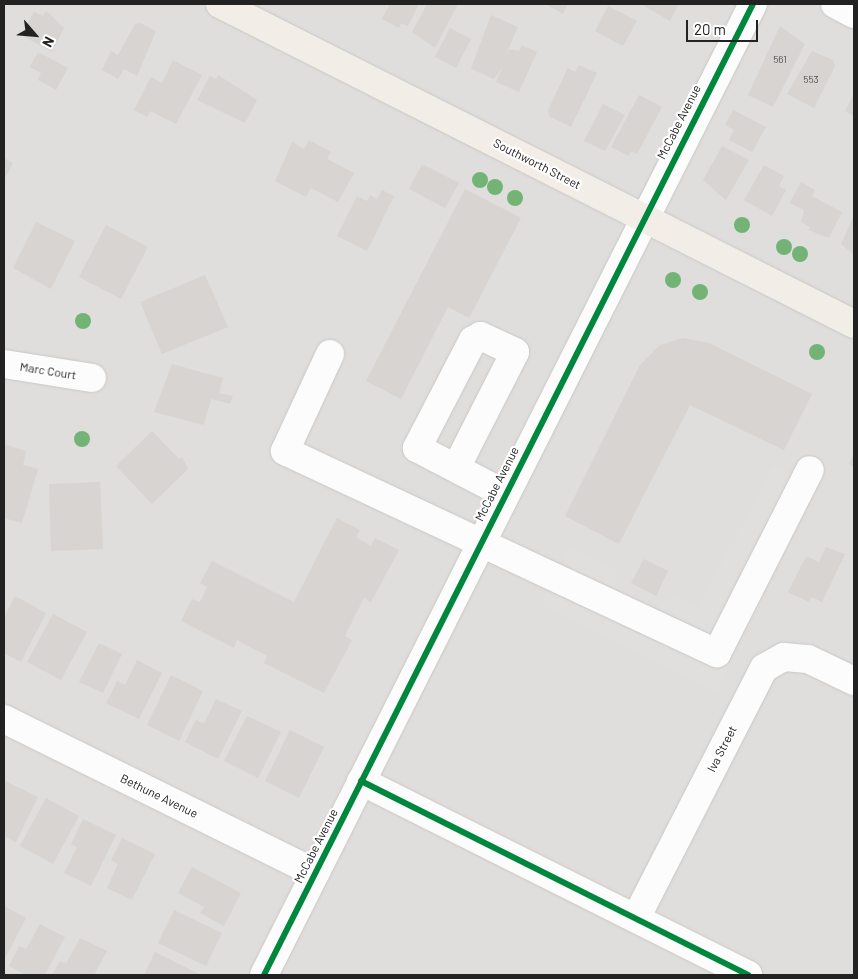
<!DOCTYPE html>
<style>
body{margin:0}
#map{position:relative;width:858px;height:979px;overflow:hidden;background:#f0eeeb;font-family:Barlow,sans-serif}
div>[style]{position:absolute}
.residential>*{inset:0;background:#dfdedc}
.parking>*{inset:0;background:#e0dfde}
.building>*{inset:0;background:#d7d4d2}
.roads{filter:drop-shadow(0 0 1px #c9c8c7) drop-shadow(0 0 1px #c9c8c7)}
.minor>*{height:28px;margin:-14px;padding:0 14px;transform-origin:14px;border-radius:14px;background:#fdfcfc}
.major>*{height:28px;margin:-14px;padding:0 14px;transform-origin:14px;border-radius:14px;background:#f3ede7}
.cycleway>*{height:6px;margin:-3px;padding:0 3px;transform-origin:3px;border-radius:3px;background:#00873e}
.trees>*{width:16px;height:16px;margin:-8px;border-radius:50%;background:#73b476}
span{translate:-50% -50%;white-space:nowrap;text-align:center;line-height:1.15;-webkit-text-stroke:4.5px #fff;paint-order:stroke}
.number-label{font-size:10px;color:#4f4e4e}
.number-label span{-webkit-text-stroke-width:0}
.street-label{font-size:12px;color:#222}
.frame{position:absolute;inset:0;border:5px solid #222;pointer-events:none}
.north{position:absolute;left:10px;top:10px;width:50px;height:50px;-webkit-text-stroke:4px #fff;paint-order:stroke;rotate:117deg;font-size:14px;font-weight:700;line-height:20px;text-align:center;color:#222}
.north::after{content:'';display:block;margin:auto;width:18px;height:22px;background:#222;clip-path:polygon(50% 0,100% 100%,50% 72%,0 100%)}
.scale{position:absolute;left:686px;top:20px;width:72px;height:22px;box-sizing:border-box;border:2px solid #222;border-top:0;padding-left:6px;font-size:15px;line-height:18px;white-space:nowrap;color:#222;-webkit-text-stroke:4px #fff;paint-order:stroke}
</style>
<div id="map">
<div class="residential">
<div style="clip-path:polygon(4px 4px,854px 4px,854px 975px,4px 975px)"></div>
</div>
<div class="parking">
<div style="clip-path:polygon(805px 449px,833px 464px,715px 693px,541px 603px,570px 547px,620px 573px,610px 593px,655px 616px,668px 592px,699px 608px,773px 465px,792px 475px)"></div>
</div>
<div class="building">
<div style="clip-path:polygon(390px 4px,419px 4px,408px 26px,401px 23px,399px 28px,382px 19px)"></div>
<div style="clip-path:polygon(427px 4px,458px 4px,435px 48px,412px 32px)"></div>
<div style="clip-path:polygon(545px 4px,568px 4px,563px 14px)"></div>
<div style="clip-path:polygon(641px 4px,679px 4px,670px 21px)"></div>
<div style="clip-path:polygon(608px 6px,637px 21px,623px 46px,595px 31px)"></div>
<div style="clip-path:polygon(46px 11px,64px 28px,52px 52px,21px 35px,34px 12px,43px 16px)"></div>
<div style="clip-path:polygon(491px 15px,518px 27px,505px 56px,509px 49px,519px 51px,522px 45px,537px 52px,519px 92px,496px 82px,503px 66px,494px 79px,471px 69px)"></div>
<div style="clip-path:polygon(140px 23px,156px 31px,137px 76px,124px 69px,118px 79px,102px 70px,111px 51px,118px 55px,135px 24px)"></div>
<div style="clip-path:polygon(780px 26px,805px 44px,773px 107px,748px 95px)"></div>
<div style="clip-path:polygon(450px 28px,471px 39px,456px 68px,435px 57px)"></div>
<div style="clip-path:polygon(812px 51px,833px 60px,835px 66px,814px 108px,787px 94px)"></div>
<div style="clip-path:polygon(38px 52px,68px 68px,56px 90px,38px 80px,41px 73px,30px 67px)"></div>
<div style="clip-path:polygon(173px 60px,202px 75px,176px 124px,150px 111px,147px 117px,134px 110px,151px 77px,162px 83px)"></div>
<div style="clip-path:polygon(579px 65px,597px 73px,571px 127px,549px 116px,548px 110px,568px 68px,575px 72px)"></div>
<div style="clip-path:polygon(218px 75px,257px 100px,245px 123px,197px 100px,210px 76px,216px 79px)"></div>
<div style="clip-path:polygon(854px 94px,854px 116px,845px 111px)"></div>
<div style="clip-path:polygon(639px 95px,662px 107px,637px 154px,631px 151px,629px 156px,611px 147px)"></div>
<div style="clip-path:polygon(603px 104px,625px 115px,605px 151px,584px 141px)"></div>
<div style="clip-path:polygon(733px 110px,766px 127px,752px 152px,729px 140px,734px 130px,725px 125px)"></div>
<div style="clip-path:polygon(309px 140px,331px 152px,327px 159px,354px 173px,338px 202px,311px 188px,306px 197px,275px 181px,292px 142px,304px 149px)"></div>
<div style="clip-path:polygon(722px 146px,749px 160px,726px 200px,703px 180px)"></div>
<div style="clip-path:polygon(4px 158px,13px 163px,4px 180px)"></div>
<div style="clip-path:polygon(422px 164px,459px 183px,445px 208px,409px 189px)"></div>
<div style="clip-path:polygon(764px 165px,784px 176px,779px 186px,786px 190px,772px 216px,744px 200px)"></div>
<div style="clip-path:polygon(801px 182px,815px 190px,812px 196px,842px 212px,829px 238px,808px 230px,810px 227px,801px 222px,804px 210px,790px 203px)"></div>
<div style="clip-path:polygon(465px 189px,521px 218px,469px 318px,448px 307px,401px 399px,366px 381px)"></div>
<div style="clip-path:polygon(382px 190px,394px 196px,367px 251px,337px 236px,357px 196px,367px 201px,370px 195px,377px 199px)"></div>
<div style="clip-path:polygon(854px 215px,854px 255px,841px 244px)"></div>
<div style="clip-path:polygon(36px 222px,75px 241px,51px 289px,13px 268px)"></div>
<div style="clip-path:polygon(106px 225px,148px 247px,121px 299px,79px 277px)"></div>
<div style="clip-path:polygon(205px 275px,228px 327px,162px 354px,140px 302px)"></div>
<div style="clip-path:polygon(683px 338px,709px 343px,812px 394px,784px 450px,690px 405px,619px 544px,565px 516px,640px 365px,660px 345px)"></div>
<div style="clip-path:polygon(172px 364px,223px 378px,219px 393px,233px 396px,230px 404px,211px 399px,204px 425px,154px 412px)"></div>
<div style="clip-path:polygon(152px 431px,179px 459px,182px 457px,188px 469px,152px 504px,116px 466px)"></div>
<div style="clip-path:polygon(4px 444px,26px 451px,23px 465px,38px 469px,22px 523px,4px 518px)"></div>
<div style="clip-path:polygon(854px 453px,854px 467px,849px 464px)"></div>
<div style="clip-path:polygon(100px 482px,103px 549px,51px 551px,49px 484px)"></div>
<div style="clip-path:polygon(337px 518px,360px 530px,356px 537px,371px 546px,375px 538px,399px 550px,371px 602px,364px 598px,345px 636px,352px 640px,324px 693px,264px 663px,267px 656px,237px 640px,234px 648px,181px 621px,192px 599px,200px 602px,207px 587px,200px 583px,212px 561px,294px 602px)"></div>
<div style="clip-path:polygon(826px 547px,845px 554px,822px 602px,811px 597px,809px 602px,788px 592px,806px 556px,819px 562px)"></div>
<div style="clip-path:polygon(644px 559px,668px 571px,656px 596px,631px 583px)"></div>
<div style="clip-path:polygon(15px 596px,46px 613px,21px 662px,4px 653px,4px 618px)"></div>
<div style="clip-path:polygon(53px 614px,87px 632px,61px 680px,27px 662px)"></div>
<div style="clip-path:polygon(99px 643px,122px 654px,103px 693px,79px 682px)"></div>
<div style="clip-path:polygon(137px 660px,162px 673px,139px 719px,106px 703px,117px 681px,125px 685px)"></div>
<div style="clip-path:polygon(171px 675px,203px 691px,179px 741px,147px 725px)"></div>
<div style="clip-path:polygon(216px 699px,242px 711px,218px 759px,185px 742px,196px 720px,204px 724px)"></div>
<div style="clip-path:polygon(247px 716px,281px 732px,258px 778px,224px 761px)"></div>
<div style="clip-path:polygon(290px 730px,324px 747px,299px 798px,265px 781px)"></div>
<div style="clip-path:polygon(5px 781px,38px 797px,16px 842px,4px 836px)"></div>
<div style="clip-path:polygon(46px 798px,79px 816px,53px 864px,20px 846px)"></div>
<div style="clip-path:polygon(83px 819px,116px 835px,91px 886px,64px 873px,77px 847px,71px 844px)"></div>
<div style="clip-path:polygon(122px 838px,155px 854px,132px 900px,107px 888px,118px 864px,111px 860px)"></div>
<div style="clip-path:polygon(192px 867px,241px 893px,224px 926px,200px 913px,204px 907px,178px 893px)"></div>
<div style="clip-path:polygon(4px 906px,26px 918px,4px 960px)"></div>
<div style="clip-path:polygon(174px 910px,222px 933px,206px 966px,158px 943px)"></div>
<div style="clip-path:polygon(40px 924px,65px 937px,45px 975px,26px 975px,9px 966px,19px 946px,26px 949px)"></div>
<div style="clip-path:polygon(80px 938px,107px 951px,94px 975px,52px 975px,60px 961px,66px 964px)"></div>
<div style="clip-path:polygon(155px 952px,201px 975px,144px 975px)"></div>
</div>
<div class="roads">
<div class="minor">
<div style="left:835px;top:4px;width:21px;rotate:28deg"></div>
<div style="left:330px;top:354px;width:107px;rotate:114.9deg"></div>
<div style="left:285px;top:451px;width:477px;rotate:25.1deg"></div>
<div style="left:717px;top:653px;width:205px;rotate:-63.1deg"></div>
<div style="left:4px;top:364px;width:89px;rotate:9deg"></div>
<div style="left:456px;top:468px;width:130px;rotate:-63deg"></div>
<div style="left:515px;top:352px;width:38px;rotate:-155deg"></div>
<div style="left:480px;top:336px;width:8px;rotate:150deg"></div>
<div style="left:473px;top:340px;width:122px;rotate:117.4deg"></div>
<div style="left:417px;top:448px;width:99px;rotate:27.6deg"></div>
<div style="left:4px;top:719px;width:347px;rotate:26.3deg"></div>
<div style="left:361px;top:781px;width:433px;rotate:26.6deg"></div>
<div style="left:636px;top:918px;width:281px;rotate:-62.9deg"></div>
<div style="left:764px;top:668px;width:23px;rotate:-29deg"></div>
<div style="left:784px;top:657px;width:24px;rotate:5deg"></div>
<div style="left:808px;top:659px;width:51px;rotate:25.6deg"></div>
<div style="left:264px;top:975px;width:1087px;rotate:-63.27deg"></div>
</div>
<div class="major">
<div style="left:220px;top:4px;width:710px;rotate:26.78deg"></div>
</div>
</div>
<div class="cycleway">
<div style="left:361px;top:781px;width:433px;rotate:26.6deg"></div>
<div style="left:264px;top:975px;width:1087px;rotate:-63.27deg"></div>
</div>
<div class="trees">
<div style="left:480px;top:180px"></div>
<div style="left:495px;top:187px"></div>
<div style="left:515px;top:198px"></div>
<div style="left:742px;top:225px"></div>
<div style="left:784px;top:247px"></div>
<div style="left:800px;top:254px"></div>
<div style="left:673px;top:280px"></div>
<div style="left:700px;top:292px"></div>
<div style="left:83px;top:321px"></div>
<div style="left:817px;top:352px"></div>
<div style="left:82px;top:439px"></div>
</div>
<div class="number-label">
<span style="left:780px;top:60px">561</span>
<span style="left:811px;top:80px">553</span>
</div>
<div class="street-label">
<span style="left:679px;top:122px;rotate:-63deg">McCabe Avenue</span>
<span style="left:537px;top:164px;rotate:27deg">Southworth Street</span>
<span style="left:48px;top:371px;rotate:9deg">Marc Court</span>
<span style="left:497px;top:484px;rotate:-63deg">McCabe Avenue</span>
<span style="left:722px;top:749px;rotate:-63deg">Iva Street</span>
<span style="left:159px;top:796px;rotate:26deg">Bethune Avenue</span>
<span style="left:316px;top:846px;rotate:-63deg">McCabe Avenue</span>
</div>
<div class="frame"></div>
<div class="north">N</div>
<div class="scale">20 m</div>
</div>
